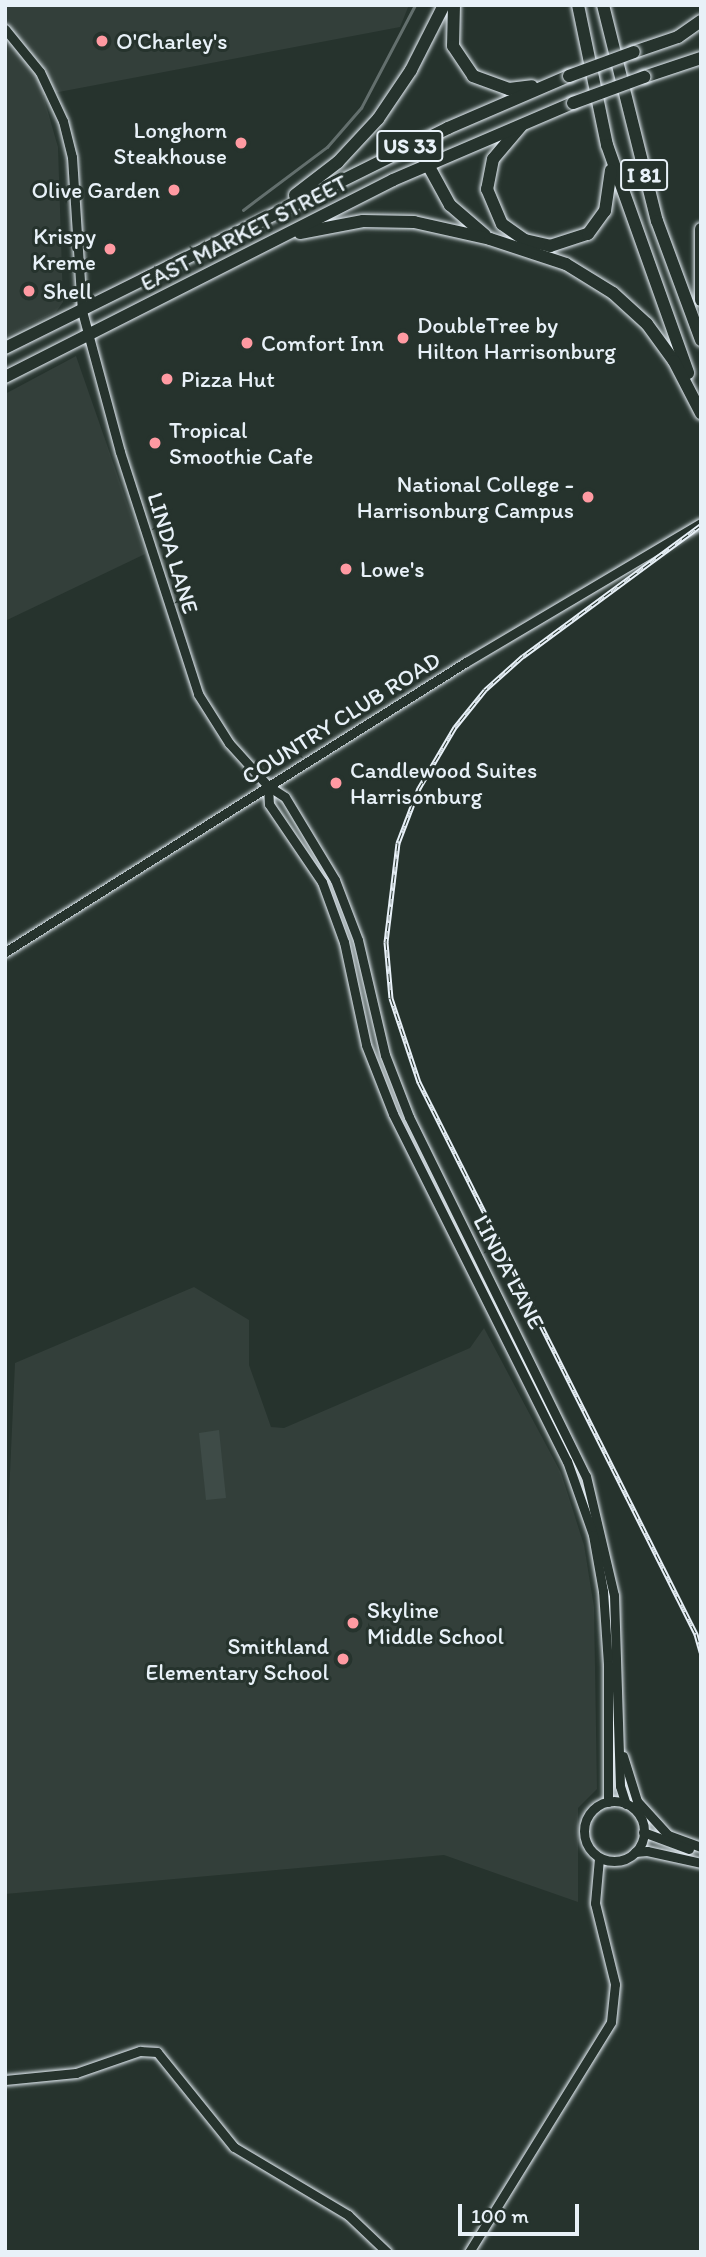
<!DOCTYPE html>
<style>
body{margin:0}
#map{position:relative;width:706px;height:2257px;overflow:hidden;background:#26332d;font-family:Itim,sans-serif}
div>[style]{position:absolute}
.built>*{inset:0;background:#333f3a}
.green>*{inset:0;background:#3e4b47}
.stream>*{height:2.5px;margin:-1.25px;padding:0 1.25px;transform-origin:1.25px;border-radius:1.25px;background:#636f6d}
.roads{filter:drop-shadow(0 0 2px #e8f1f8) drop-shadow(0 0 2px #e8f1f8)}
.minor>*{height:9px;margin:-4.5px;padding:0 4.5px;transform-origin:4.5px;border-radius:4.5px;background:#26332d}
.minor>.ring{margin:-4.5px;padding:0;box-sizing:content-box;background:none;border:9px solid #26332d;border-radius:50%}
.highway>*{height:12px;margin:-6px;padding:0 6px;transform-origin:6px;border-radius:6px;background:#26332d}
.rail>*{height:5px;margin-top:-2.5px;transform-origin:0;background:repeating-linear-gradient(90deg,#26332d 0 8px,#e8f1f8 0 16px);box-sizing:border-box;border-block:2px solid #e8f1f8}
.bridges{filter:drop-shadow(0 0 2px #e8f1f8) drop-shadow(0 0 2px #e8f1f8)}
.highway-bridge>*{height:12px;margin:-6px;padding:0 6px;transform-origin:6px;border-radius:6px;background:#26332d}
.dots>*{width:19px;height:19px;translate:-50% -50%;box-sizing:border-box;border:4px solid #26332d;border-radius:50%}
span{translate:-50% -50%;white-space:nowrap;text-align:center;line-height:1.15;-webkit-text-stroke:6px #26332d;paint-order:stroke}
.shield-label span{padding:2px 5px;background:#26332d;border:2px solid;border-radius:5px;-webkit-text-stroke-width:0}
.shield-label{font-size:21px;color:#e8f1f8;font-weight:700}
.poi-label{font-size:23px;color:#e8f1f8}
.left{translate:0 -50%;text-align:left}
.right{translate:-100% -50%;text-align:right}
.street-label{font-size:23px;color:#e8f1f8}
.frame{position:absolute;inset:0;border:7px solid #e8f1f8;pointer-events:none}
.scale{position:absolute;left:458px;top:2204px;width:121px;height:32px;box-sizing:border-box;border:4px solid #e8f1f8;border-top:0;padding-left:9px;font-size:21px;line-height:24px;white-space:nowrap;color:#e8f1f8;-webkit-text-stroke:5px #26332d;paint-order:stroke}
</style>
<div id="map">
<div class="built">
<div style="clip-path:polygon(5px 5px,409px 5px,400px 27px,43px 95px,58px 147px,63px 302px,56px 312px,5px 337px)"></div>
<div style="clip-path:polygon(76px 356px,145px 554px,5px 621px,5px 394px)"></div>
<div style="clip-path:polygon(194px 1287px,249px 1320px,249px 1365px,271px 1427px,284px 1428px,470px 1348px,484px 1328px,561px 1473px,584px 1545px,594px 1607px,597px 1789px,578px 1808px,578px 1902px,444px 1855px,5px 1894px,5px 1583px,15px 1363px)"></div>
</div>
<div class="green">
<div style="clip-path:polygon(219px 1430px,226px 1498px,206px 1500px,199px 1433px)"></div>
</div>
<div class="stream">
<div style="left:243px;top:210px;width:105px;rotate:-36.9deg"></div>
<div style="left:327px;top:147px;width:52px;rotate:-48.9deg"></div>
<div style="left:361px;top:108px;width:116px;rotate:-62.3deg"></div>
</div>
<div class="roads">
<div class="minor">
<div style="left:5px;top:29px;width:55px;rotate:50.9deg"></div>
<div style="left:40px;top:72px;width:54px;rotate:64.9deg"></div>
<div style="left:63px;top:121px;width:37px;rotate:76deg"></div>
<div style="left:72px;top:157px;width:154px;rotate:86.3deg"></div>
<div style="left:82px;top:311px;width:146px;rotate:74.9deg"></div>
<div style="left:120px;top:452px;width:254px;rotate:72.1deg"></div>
<div style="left:198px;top:694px;width:58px;rotate:57.7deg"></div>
<div style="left:229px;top:743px;width:58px;rotate:47.8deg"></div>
<div style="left:268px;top:786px;width:20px;rotate:33deg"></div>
<div style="left:285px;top:797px;width:97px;rotate:58.9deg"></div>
<div style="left:335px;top:880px;width:64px;rotate:69deg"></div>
<div style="left:358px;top:940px;width:118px;rotate:76.8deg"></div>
<div style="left:385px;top:1055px;width:66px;rotate:68.8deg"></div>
<div style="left:409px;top:1117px;width:400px;rotate:63.8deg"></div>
<div style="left:586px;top:1476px;width:122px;rotate:76.8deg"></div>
<div style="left:614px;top:1595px;width:191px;rotate:88.2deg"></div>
<div style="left:620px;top:1786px;width:19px;rotate:72deg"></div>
<div style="left:268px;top:786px;width:18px;rotate:87deg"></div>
<div style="left:269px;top:804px;width:94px;rotate:55.8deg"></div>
<div style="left:322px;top:882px;width:64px;rotate:69.9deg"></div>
<div style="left:344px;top:942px;width:105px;rotate:77.9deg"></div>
<div style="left:366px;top:1045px;width:74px;rotate:68.6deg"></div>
<div style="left:393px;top:1114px;width:388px;rotate:63.4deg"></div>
<div style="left:567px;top:1461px;width:78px;rotate:70.6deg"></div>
<div style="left:593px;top:1535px;width:57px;rotate:79.9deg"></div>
<div style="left:603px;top:1591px;width:74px;rotate:86.1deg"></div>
<div style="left:608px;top:1665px;width:137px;rotate:90deg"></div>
<div style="left:5px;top:952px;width:545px;rotate:-32.17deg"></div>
<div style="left:466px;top:662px;width:273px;rotate:-30.6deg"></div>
<div style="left:623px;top:1756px;width:47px;rotate:72.7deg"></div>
<div style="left:637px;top:1801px;width:46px;rotate:47.6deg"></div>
<div style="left:668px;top:1835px;width:35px;rotate:20deg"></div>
<div class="ring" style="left:584px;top:1801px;width:51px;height:51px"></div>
<div style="left:643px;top:1832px;width:49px;rotate:20.3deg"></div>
<div style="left:635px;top:1852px;width:12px;rotate:-5deg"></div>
<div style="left:647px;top:1851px;width:55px;rotate:12.5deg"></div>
<div style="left:5px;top:2080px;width:71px;rotate:-5.6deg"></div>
<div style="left:76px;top:2073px;width:68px;rotate:-19deg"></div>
<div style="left:140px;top:2051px;width:17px;rotate:3deg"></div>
<div style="left:157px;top:2052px;width:122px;rotate:51deg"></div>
<div style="left:234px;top:2147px;width:133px;rotate:30.8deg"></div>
<div style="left:348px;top:2215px;width:54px;rotate:43.5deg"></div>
<div style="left:469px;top:2252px;width:270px;rotate:-58.3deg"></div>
<div style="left:611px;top:2022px;width:38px;rotate:-84deg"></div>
<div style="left:615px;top:1984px;width:83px;rotate:-103.9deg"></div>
<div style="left:595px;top:1903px;width:45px;rotate:-84.9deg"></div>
</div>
<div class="highway">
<div style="left:454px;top:5px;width:41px;rotate:91.4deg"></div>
<div style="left:453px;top:46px;width:36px;rotate:56deg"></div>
<div style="left:473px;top:76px;width:38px;rotate:20deg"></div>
<div style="left:509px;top:89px;width:23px;rotate:-7deg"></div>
<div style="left:578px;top:5px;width:143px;rotate:78.3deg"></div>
<div style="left:607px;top:145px;width:242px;rotate:70.4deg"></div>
<div style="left:603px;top:5px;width:223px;rotate:76deg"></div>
<div style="left:657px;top:221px;width:127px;rotate:69.7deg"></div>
<div style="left:634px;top:52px;width:46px;rotate:-18.8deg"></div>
<div style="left:678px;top:37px;width:28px;rotate:-35deg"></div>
<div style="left:644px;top:77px;width:60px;rotate:-18.4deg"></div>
<div style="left:521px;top:126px;width:43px;rotate:130.3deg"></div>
<div style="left:493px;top:159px;width:31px;rotate:101deg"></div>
<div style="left:487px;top:189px;width:38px;rotate:67deg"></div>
<div style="left:502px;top:224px;width:28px;rotate:35deg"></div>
<div style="left:525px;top:240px;width:26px;rotate:13deg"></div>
<div style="left:550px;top:246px;width:40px;rotate:-18deg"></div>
<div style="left:588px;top:234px;width:29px;rotate:-54deg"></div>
<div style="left:605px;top:211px;width:41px;rotate:-81.7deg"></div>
<div style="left:416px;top:143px;width:71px;rotate:61.3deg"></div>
<div style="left:450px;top:205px;width:46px;rotate:40.6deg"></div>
<div style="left:295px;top:195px;width:54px;rotate:-37.5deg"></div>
<div style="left:338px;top:162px;width:59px;rotate:-47.1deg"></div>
<div style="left:378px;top:119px;width:59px;rotate:-56deg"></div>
<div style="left:411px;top:70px;width:73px;rotate:-63.1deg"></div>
<div style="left:701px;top:229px;width:71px;rotate:90deg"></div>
<div style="left:300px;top:233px;width:64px;rotate:-10.8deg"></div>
<div style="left:363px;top:221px;width:51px;rotate:1.1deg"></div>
<div style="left:414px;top:222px;width:78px;rotate:12.6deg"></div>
<div style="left:490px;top:239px;width:80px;rotate:18.2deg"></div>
<div style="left:566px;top:264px;width:55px;rotate:31.7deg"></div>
<div style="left:613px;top:293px;width:46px;rotate:42.4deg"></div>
<div style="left:647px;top:324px;width:46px;rotate:53.9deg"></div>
<div style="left:674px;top:361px;width:59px;rotate:62.6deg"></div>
<div style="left:5px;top:348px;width:495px;rotate:-26.4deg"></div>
<div style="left:448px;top:128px;width:132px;rotate:-23.3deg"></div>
<div style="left:5px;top:377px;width:435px;rotate:-26.9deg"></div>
<div style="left:393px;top:180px;width:196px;rotate:-23.2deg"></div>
</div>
</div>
<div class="rail">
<div style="left:701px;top:525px;width:221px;rotate:143.6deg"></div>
<div style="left:523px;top:656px;width:51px;rotate:138.2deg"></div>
<div style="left:485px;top:690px;width:48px;rotate:129deg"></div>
<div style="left:455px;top:727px;width:71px;rotate:120.5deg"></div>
<div style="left:419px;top:788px;width:59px;rotate:110.9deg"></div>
<div style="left:398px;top:843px;width:100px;rotate:96.9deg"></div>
<div style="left:386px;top:942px;width:56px;rotate:84.9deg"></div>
<div style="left:391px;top:998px;width:89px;rotate:71.6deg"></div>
<div style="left:419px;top:1082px;width:618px;rotate:63.35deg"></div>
<div style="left:696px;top:1634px;width:19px;rotate:74deg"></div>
</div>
<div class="bridges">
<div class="highway-bridge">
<div style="left:569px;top:76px;width:69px;rotate:-20.3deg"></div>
<div style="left:573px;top:103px;width:76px;rotate:-20.1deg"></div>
</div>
</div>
<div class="dots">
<div style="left:102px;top:41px;background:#ff9aa2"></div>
<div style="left:241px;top:143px;background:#ff9aa2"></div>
<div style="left:174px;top:190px;background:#ff9aa2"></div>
<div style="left:110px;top:249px;background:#ff9aa2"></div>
<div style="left:29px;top:291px;background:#ff9aa2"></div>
<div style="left:403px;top:338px;background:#ff9aa2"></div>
<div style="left:247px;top:343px;background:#ff9aa2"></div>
<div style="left:167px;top:379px;background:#ff9aa2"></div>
<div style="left:155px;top:443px;background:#ff9aa2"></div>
<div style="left:588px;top:497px;background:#ff9aa2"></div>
<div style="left:346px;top:569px;background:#ff9aa2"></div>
<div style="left:336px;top:783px;background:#ff9aa2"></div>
<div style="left:353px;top:1623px;background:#ff9aa2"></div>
<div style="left:343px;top:1659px;background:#ff9aa2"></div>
</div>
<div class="shield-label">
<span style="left:410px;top:146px">US 33</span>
<span style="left:644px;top:175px">I 81</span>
</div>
<div class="poi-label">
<span class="left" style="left:116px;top:41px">O'Charley's</span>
<span class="right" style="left:227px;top:143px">Longhorn<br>Steakhouse</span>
<span class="right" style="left:160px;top:190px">Olive Garden</span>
<span class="right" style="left:96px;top:249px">Krispy<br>Kreme</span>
<span class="left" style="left:43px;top:291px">Shell</span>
<span class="left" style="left:417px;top:338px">DoubleTree by<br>Hilton Harrisonburg</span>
<span class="left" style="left:261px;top:343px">Comfort Inn</span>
<span class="left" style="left:181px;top:379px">Pizza Hut</span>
<span class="left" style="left:169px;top:443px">Tropical<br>Smoothie Cafe</span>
<span class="right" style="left:574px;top:497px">National College -<br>Harrisonburg Campus</span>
<span class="left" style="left:360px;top:569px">Lowe's</span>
<span class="left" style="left:350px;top:783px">Candlewood Suites<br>Harrisonburg</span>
<span class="left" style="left:367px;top:1623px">Skyline<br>Middle School</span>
<span class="right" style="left:329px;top:1659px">Smithland<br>Elementary School</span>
</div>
<div class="street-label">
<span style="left:244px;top:233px;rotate:-27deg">EAST MARKET STREET</span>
<span style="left:173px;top:553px;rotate:73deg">LINDA LANE</span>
<span style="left:341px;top:718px;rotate:-32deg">COUNTRY CLUB ROAD</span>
<span style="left:509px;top:1272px;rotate:62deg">LINDA LANE</span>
</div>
<div class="frame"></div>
<div class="scale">100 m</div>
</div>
